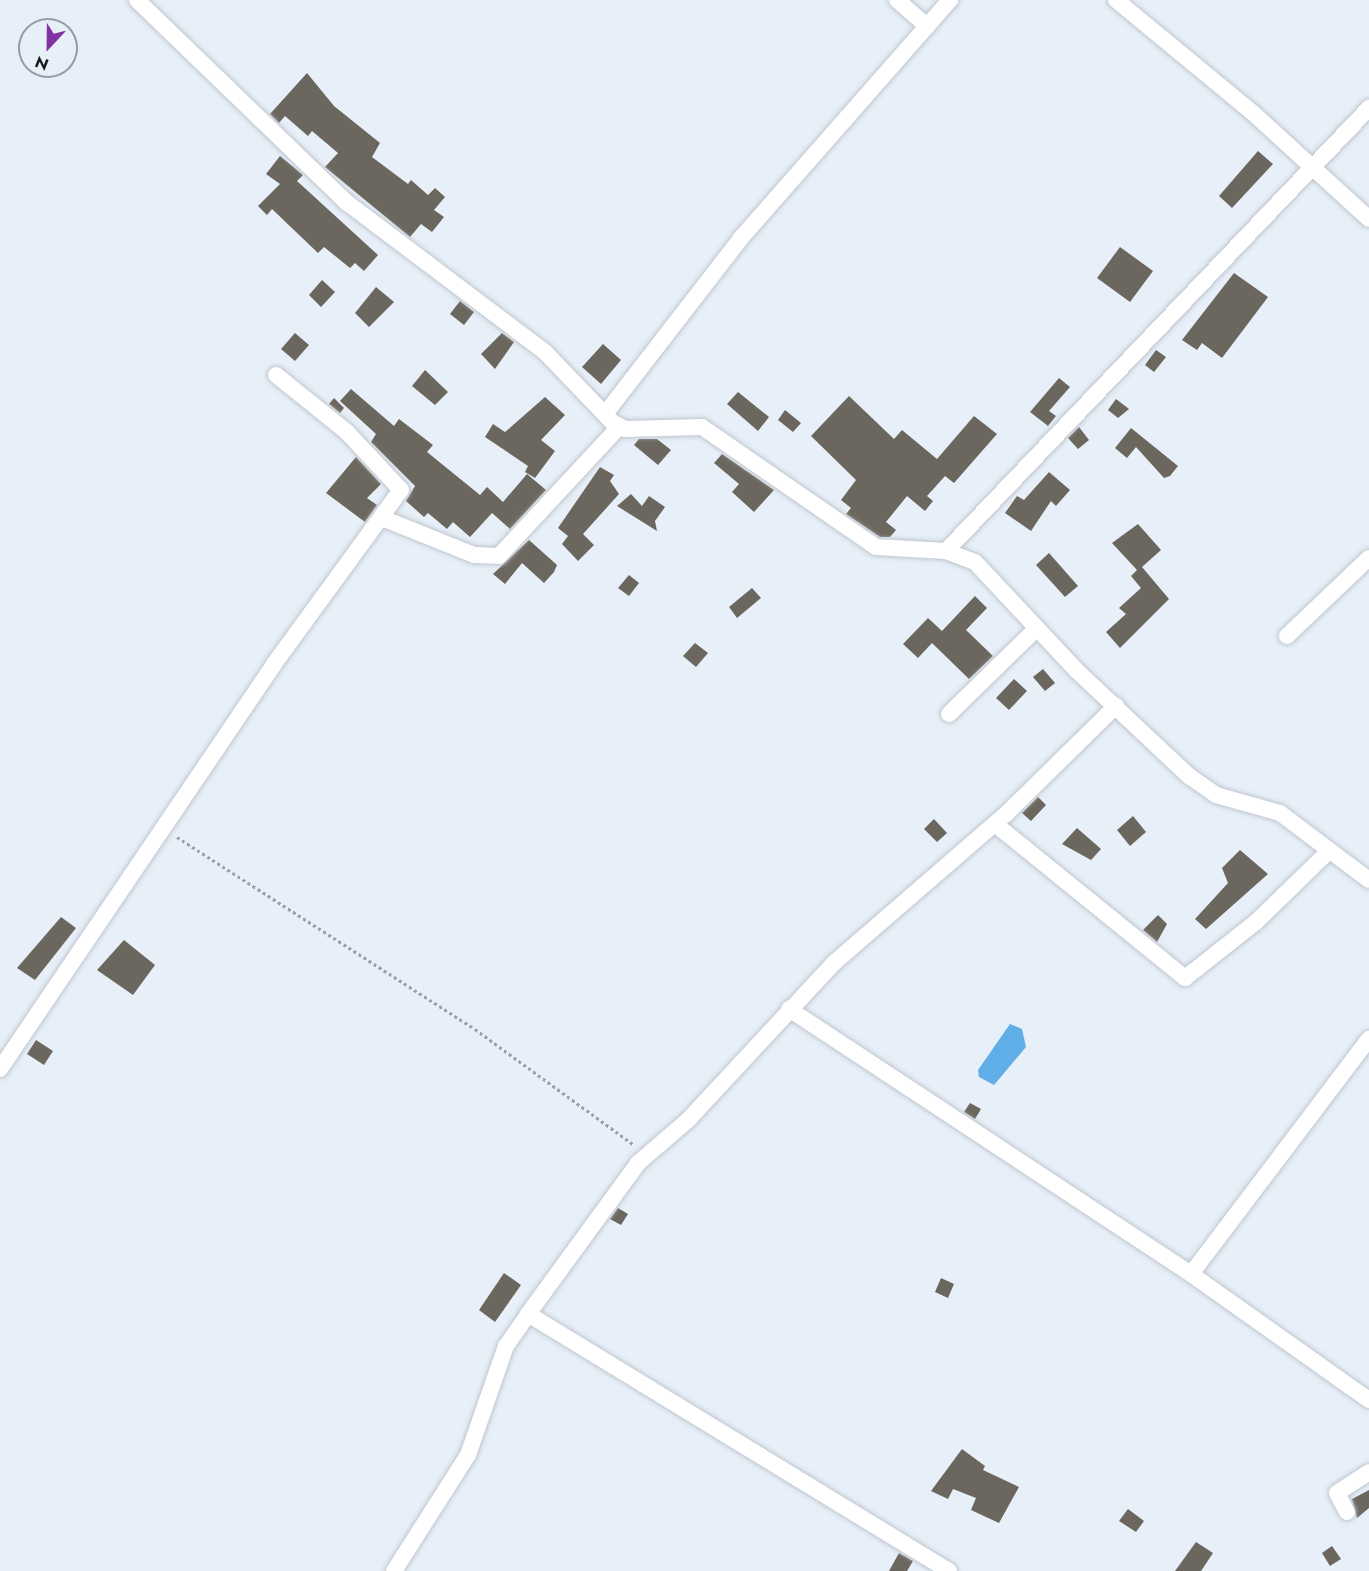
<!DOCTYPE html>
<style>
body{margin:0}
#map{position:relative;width:1369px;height:1571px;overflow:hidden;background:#e7eff8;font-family:Jost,sans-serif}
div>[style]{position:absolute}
.water>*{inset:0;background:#60aee8}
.building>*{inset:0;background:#6c675e}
.path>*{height:3px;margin-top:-1.5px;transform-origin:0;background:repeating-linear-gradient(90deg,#9aa0a7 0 3px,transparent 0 6px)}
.roads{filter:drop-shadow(0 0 2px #bfc6cf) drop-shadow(0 0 2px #bfc6cf)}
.street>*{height:16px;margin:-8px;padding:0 8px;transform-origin:8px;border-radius:8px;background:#fff}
span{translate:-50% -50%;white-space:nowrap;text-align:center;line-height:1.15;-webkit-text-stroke:4.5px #e7eff8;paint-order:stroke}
.north{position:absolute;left:18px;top:18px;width:60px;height:60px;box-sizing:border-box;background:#e7eff8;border:2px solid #959ba1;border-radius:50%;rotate:202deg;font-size:16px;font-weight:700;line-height:24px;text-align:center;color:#191c1f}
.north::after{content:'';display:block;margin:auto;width:21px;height:27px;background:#8133a4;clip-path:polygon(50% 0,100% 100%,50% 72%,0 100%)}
</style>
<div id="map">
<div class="water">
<div style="clip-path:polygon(1010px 1024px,1022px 1029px,1026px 1047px,994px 1085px,979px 1077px,978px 1070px)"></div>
</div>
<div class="building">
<div style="clip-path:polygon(307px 73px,334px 106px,380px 143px,372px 157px,408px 184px,411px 180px,428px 195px,435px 188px,445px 197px,434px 210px,444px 217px,432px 232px,421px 224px,410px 237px,325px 167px,338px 153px,312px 131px,308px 136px,285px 116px,279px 123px,270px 114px)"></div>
<div style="clip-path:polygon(1258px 151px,1273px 164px,1232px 208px,1219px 196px)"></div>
<div style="clip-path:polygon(280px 156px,303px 175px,297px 181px,378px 255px,364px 271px,355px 263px,350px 268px,324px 247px,318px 253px,272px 209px,267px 215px,258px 206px,280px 184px,266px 174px)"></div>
<div style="clip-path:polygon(1120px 247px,1153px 271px,1130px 302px,1097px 278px)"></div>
<div style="clip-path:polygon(1234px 273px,1268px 297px,1222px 358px,1202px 343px,1197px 350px,1182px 340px)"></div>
<div style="clip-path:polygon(322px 280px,335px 292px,321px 307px,309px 295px)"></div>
<div style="clip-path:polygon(376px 287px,394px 302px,369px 327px,355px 313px)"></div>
<div style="clip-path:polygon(460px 301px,474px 312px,464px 325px,450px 314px)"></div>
<div style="clip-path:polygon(295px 333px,309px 345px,295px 361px,281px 349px)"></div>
<div style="clip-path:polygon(502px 333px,514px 342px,495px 369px,481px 354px)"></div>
<div style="clip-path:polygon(603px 344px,621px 360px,601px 384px,582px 367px)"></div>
<div style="clip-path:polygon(1156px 350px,1166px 357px,1154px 372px,1145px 365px)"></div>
<div style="clip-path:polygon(425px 370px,448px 392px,435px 405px,412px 386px)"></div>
<div style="clip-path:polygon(1059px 378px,1070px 387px,1049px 411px,1056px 416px,1048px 426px,1030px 412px)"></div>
<div style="clip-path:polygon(351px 389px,394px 426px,399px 419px,433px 445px,427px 452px,480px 495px,487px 487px,503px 502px,527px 474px,546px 490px,510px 529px,492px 513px,470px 537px,453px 522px,447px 529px,428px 513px,424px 517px,406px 501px,415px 486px,371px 442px,376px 434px,340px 401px)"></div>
<div style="clip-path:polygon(738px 392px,769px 417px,758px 431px,727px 404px)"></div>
<div style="clip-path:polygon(849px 396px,894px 439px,902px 430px,937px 459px,974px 416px,997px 434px,954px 483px,945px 476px,927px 496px,933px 501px,925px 511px,907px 496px,886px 522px,896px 530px,890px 537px,880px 537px,846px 514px,851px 508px,841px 500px,856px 480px,811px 436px)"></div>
<div style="clip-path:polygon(545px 397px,565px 415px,541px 440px,555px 451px,535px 478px,525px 472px,528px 466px,485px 437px,493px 424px,505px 432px)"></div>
<div style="clip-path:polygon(334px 398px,344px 408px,340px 413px,329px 404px)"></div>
<div style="clip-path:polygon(1116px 399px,1129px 409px,1118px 418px,1108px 410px)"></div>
<div style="clip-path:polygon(785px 410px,801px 423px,793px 432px,778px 420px)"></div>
<div style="clip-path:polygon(1079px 427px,1089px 440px,1078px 449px,1068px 438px)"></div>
<div style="clip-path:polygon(1131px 428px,1178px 466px,1170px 476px,1164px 478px,1136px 447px,1127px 458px,1115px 448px)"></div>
<div style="clip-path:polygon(639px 439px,657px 439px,671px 450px,658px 465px,634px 445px)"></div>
<div style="clip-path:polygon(722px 454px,774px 490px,754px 512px,732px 492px,739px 484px,714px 463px)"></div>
<div style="clip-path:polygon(356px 457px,381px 484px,367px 498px,377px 505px,365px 522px,326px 493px)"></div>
<div style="clip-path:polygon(600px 467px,614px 475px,610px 481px,619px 494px,583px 534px,594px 545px,578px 561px,562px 544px,568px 536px,558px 528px)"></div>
<div style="clip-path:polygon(1049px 472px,1070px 490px,1056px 506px,1051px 501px,1031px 531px,1005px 513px,1017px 496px,1024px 500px)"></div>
<div style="clip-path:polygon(631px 494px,642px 506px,649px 496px,665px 507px,655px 521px,657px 531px,617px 506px)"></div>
<div style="clip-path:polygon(1138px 524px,1161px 550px,1142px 567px,1169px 599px,1120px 648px,1106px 632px,1126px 614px,1119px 608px,1141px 588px,1131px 576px,1137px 570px,1112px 543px)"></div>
<div style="clip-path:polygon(529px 540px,557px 565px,554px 572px,544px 583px,522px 563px,505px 584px,493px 574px)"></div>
<div style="clip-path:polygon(1049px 553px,1078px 586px,1065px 597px,1036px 565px)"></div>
<div style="clip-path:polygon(629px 575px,639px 583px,629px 596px,618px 588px)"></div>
<div style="clip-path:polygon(752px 588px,761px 598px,737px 618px,729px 607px)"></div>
<div style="clip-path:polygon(975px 596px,987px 608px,966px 630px,993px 656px,969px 679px,932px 643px,918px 658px,903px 644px,928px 618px,942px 631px)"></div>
<div style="clip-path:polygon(695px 643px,708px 653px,696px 667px,683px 656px)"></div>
<div style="clip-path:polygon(1043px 669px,1055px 683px,1045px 691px,1033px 677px)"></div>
<div style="clip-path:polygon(1014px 679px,1027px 691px,1009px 710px,996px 698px)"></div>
<div style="clip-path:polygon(1038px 797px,1046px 805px,1031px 821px,1022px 813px)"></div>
<div style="clip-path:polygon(1133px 816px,1146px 832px,1130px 846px,1117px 830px)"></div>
<div style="clip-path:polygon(934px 819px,947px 833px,937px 842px,924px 829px)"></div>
<div style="clip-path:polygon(1077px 828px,1101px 849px,1091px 860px,1062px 844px)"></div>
<div style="clip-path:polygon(1240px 850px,1268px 874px,1206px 929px,1195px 919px,1228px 883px,1222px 868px)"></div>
<div style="clip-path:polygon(1158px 915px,1167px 924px,1157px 942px,1143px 930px)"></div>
<div style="clip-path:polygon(61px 917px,76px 928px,35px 980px,17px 968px)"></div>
<div style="clip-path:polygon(124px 940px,155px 965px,133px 995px,97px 970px)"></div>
<div style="clip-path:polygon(36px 1040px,53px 1051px,44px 1065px,27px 1054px)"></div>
<div style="clip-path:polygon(970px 1103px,981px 1109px,975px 1119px,964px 1112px)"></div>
<div style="clip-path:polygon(618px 1208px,628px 1214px,621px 1225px,610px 1219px)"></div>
<div style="clip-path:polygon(504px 1273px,521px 1285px,495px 1322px,479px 1310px)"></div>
<div style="clip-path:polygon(941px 1278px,954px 1284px,948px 1298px,935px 1292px)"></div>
<div style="clip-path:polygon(962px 1449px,985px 1466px,983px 1470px,1019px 1487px,999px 1523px,971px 1510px,976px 1498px,953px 1489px,948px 1499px,931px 1491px)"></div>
<div style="clip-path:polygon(1369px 1490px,1369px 1508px,1357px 1518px,1352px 1499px)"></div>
<div style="clip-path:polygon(1128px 1509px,1144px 1521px,1136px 1532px,1119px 1521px)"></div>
<div style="clip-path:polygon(1196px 1542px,1213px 1553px,1201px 1571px,1175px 1571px)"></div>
<div style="clip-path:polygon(1332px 1546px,1341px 1559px,1330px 1566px,1322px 1553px)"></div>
<div style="clip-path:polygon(899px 1553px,913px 1561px,907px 1571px,889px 1571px)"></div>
</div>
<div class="path">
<div style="left:177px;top:837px;width:354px;rotate:32.8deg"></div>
<div style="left:475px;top:1029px;width:197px;rotate:36.1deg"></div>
</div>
<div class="roads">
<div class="street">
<div style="left:137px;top:0;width:291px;rotate:44deg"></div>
<div style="left:346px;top:202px;width:248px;rotate:37deg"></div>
<div style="left:544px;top:351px;width:98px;rotate:46.2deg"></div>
<div style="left:612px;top:422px;width:15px;rotate:28deg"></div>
<div style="left:625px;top:429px;width:77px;rotate:-1.5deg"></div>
<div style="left:702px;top:427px;width:211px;rotate:34.6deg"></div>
<div style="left:876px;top:547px;width:70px;rotate:3.3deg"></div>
<div style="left:946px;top:551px;width:31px;rotate:21deg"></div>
<div style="left:975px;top:562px;width:148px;rotate:46.9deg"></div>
<div style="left:1076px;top:670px;width:155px;rotate:43.2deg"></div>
<div style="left:1189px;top:776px;width:33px;rotate:35deg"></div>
<div style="left:1216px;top:795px;width:66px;rotate:15.7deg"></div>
<div style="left:1280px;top:813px;width:111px;rotate:37deg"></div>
<div style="left:897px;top:0;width:40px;rotate:41deg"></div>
<div style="left:1116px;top:0;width:178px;rotate:39.5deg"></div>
<div style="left:1253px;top:113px;width:157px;rotate:42.4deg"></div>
<div style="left:605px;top:414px;width:222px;rotate:-52.3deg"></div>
<div style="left:741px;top:238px;width:317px;rotate:-48.7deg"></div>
<div style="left:382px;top:518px;width:99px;rotate:21.9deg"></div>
<div style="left:474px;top:555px;width:25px;rotate:2deg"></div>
<div style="left:499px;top:556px;width:176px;rotate:-47.1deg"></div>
<div style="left:946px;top:551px;width:613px;rotate:-46.32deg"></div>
<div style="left:1287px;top:636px;width:113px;rotate:-43.6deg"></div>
<div style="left:949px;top:714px;width:123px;rotate:-44.3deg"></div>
<div style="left:995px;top:824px;width:245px;rotate:39deg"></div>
<div style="left:1185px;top:978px;width:90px;rotate:-38.3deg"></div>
<div style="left:1256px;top:922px;width:102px;rotate:-44.2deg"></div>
<div style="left:789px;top:1009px;width:481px;rotate:33.4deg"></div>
<div style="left:1191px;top:1274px;width:218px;rotate:35.3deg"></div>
<div style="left:0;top:1069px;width:489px;rotate:-55.9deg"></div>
<div style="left:274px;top:664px;width:215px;rotate:-53.9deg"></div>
<div style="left:401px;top:490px;width:79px;rotate:-133deg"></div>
<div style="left:347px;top:432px;width:91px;rotate:-141.2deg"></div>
<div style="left:1191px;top:1274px;width:295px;rotate:-52.9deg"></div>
<div style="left:1347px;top:1512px;width:21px;rotate:-118deg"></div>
<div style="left:1337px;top:1493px;width:38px;rotate:-33deg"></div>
<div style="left:394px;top:1571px;width:138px;rotate:-57.5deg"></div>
<div style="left:468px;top:1455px;width:115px;rotate:-70.8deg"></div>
<div style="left:506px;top:1346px;width:39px;rotate:-55deg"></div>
<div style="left:949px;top:1571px;width:493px;rotate:-148.6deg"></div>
<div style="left:528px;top:1314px;width:187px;rotate:-53.9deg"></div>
<div style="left:638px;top:1163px;width:66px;rotate:-40.7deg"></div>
<div style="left:688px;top:1120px;width:216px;rotate:-47.1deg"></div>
<div style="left:835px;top:962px;width:228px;rotate:-40.9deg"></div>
<div style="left:1007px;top:813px;width:153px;rotate:-44.5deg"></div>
</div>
</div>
<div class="north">N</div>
</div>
